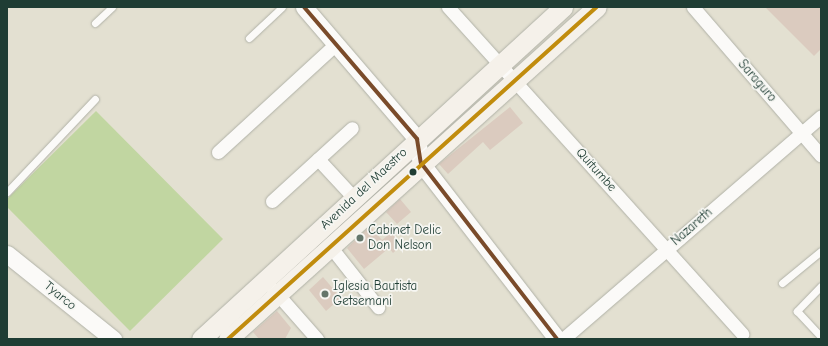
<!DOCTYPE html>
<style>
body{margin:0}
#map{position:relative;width:828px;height:346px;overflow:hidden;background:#e3e0d1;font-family:"Comic Neue",sans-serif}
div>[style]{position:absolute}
.green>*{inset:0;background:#c1d6a1}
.building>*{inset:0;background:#dbcbbf}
.roads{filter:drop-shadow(0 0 1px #b0b1a7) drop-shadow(0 0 1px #b0b1a7)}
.service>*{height:7px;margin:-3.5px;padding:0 3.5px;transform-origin:3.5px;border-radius:3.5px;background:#fbfaf8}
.minor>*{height:13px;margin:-6.5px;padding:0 6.5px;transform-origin:6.5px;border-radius:6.5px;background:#fbfaf8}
.tertiary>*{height:17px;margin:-8.5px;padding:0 8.5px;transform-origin:8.5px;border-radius:8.5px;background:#fbfaf8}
.secondary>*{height:19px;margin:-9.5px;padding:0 9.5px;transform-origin:9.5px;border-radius:9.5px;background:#f5f1ea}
.bus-1>*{height:4px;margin:-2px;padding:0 2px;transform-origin:2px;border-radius:2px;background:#7a4b2a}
.bus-2>*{height:4px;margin:-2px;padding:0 2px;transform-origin:2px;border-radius:2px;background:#c18c0d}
.dots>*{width:11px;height:11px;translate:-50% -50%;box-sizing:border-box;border:2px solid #f6f6f2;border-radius:50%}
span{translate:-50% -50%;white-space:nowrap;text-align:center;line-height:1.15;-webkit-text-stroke:3.5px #f6f6f2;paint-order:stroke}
.street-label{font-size:13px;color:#1f3d34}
.poi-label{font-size:13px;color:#1f3d34}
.left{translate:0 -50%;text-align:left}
.frame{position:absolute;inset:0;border:8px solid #1f3d34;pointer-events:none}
</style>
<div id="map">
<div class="green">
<div style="clip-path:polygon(96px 111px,223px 239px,130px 331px,7px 207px,7px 199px)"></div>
</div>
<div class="building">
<div style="clip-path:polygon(765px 7px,821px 7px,821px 49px,814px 56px)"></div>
<div style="clip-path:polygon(510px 107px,523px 123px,490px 150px,483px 142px,448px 174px,439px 164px)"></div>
<div style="clip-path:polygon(400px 199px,411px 212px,397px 224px,386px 212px)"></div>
<div style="clip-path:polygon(370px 226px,382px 240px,392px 232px,402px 245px,393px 253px,389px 248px,364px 269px,347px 248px)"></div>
<div style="clip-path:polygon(323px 277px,341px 298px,326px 311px,309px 290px)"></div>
<div style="clip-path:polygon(277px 311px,291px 328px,285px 339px,259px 339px,253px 332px)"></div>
</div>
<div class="roads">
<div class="service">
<div style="left:95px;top:23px;width:23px;rotate:-43deg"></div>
<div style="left:249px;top:38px;width:45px;rotate:-43.2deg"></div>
<div style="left:7px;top:192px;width:128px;rotate:-46.6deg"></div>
<div style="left:782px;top:283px;width:50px;rotate:-39.4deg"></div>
<div style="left:821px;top:286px;width:35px;rotate:134deg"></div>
<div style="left:797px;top:311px;width:35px;rotate:47deg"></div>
</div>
<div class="minor">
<div style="left:448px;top:7px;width:440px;rotate:48deg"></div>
<div style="left:693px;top:7px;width:196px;rotate:49.3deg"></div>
<div style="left:218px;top:152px;width:160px;rotate:-42.5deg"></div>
<div style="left:318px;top:159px;width:53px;rotate:47.3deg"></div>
<div style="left:272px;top:201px;width:108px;rotate:-42.4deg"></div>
<div style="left:330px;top:246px;width:78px;rotate:51.8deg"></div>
<div style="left:273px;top:289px;width:67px;rotate:48.7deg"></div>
<div style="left:563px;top:339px;width:341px;rotate:-40.8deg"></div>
</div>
<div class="tertiary">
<div style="left:304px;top:7px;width:174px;rotate:49.4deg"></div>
<div style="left:417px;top:139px;width:24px;rotate:81deg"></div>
<div style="left:421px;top:163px;width:222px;rotate:52.3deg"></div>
<div style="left:7px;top:254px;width:136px;rotate:38.7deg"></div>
</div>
<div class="secondary">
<div style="left:201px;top:339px;width:491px;rotate:-42.5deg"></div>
<div style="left:228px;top:339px;width:496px;rotate:-42deg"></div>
</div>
</div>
<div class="bus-1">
<div style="left:304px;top:7px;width:174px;rotate:49.4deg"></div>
<div style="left:417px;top:139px;width:24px;rotate:81deg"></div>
<div style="left:421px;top:163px;width:222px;rotate:52.3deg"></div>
</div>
<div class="bus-2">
<div style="left:228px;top:339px;width:496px;rotate:-42deg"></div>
</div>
<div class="dots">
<div style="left:413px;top:172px;background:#1f3d34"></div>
<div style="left:360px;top:238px;background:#64766b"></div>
<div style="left:325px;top:294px;background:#64766b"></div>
</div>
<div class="street-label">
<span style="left:757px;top:81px;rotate:49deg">Saraguro</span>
<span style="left:596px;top:170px;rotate:48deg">Quitumbe</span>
<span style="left:364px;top:189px;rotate:-43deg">Avenida del Maestro</span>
<span style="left:692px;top:227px;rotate:-41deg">Nazareth</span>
<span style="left:60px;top:296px;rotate:39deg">Tyarco</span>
</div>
<div class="poi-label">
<span class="left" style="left:368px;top:238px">Cabinet Delic<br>Don Nelson</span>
<span class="left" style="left:333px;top:294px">Iglesia Bautista<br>Getsemani</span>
</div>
<div class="frame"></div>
</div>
